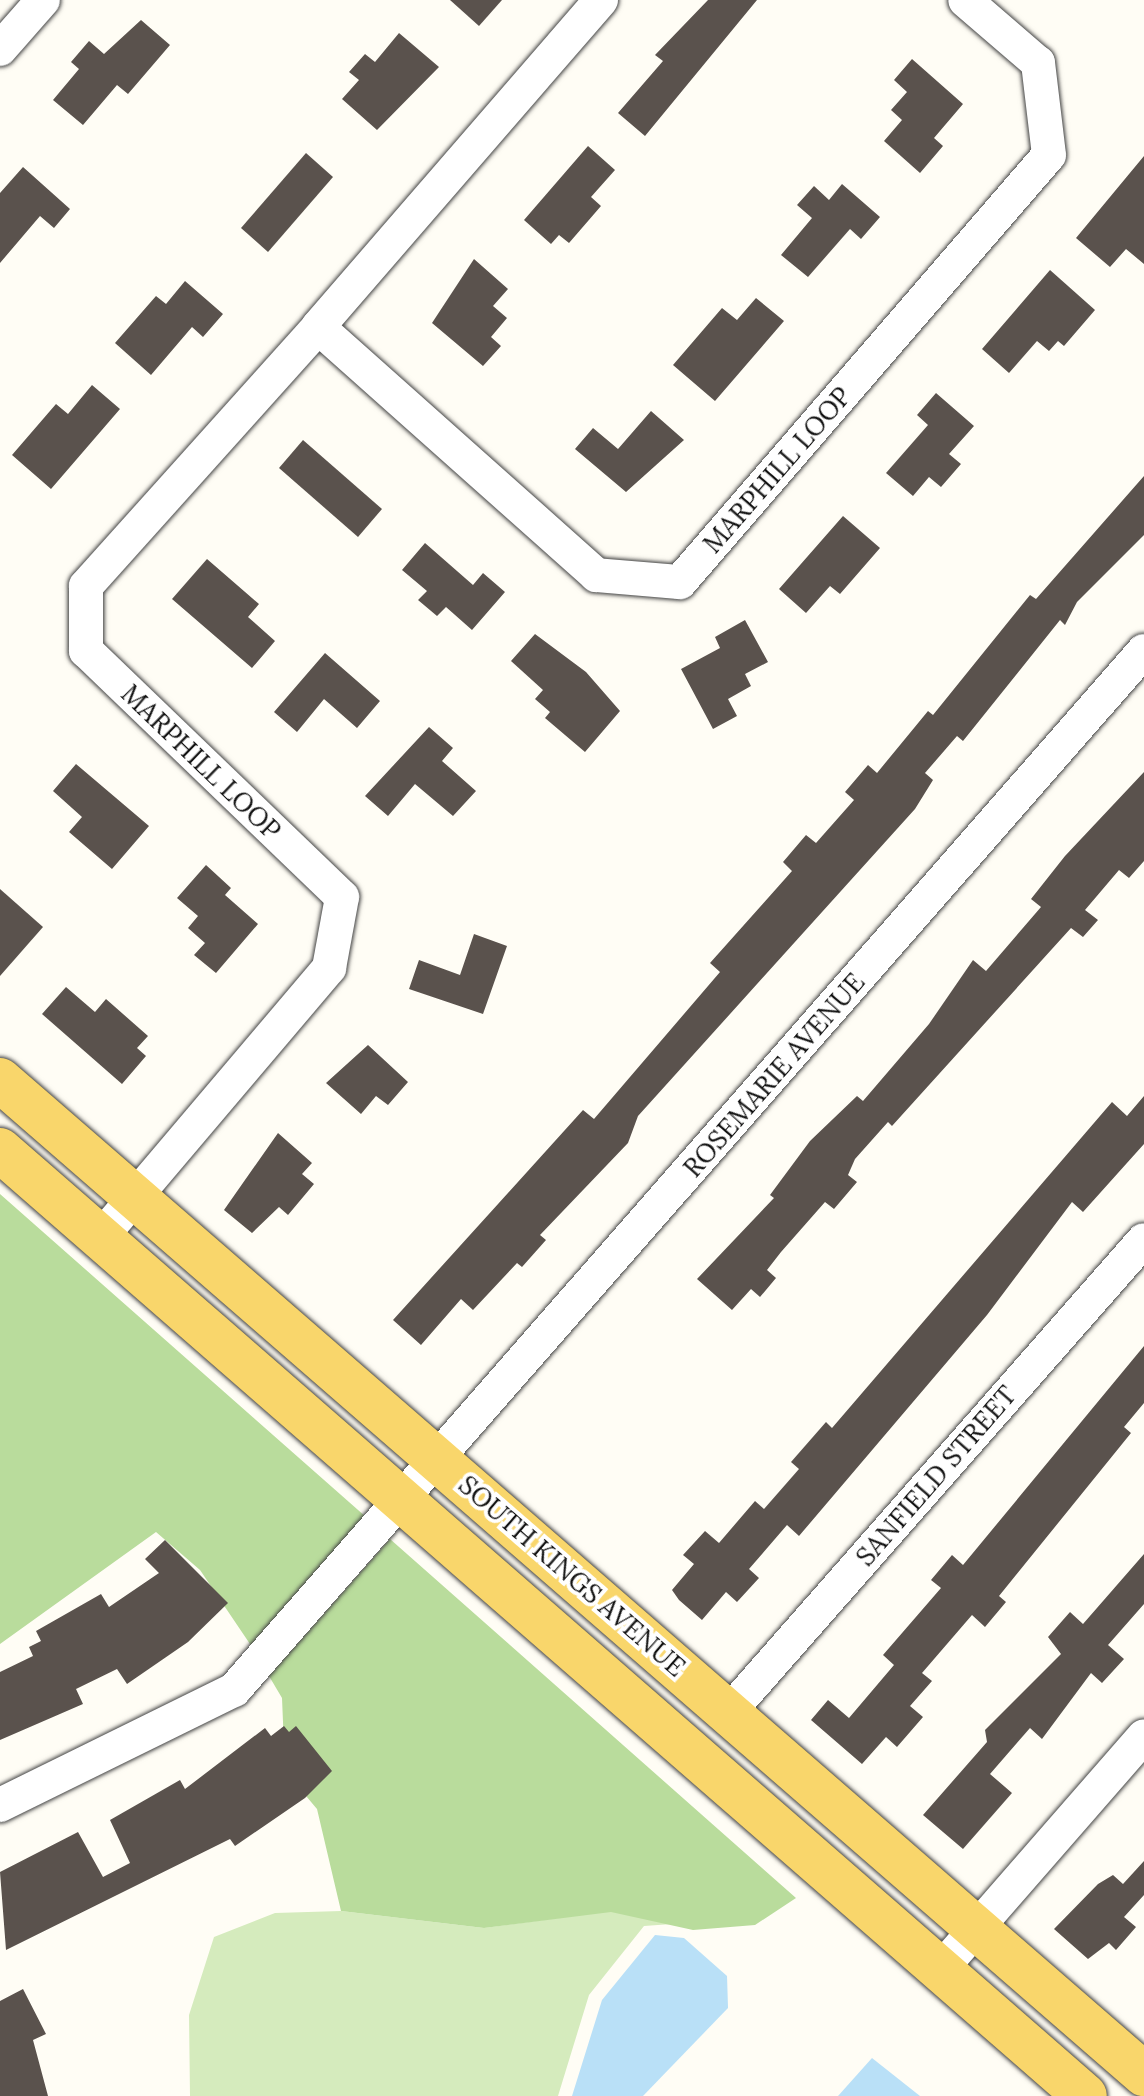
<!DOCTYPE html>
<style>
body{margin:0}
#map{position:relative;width:1144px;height:2096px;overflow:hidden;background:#fffdf5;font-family:Lora,serif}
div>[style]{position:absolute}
.green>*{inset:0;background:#d5ebbd}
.forest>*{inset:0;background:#b9dc9c}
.water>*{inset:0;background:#b9e0f7}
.building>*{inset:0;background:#5a524d}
.roads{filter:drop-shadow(0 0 2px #444) drop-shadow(0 0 2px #444)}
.minor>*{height:34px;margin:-17px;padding:0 17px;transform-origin:17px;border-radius:17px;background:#fff}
.major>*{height:44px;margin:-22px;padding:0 22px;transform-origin:22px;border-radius:22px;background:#f9d66b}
span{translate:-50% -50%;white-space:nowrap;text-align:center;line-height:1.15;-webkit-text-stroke:8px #fff;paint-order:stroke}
.street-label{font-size:26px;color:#111}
</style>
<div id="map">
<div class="green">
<div style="clip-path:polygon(341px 1911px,484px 1928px,610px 1911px,672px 1924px,644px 1926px,589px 1995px,558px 2096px,190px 2096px,189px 2015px,214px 1937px,275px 1913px)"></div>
</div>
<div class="forest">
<div style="clip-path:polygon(0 1194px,366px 1517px,252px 1647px,200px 1570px,156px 1532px,0 1644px)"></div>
<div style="clip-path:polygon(390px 1539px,796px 1898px,755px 1925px,693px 1930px,611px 1912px,484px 1928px,341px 1911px,317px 1809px,285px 1771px,282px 1698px,269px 1676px)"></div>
</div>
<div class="water">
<div style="clip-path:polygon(655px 1935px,684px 1938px,727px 1976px,728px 2008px,643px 2096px,572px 2096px,602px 2000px)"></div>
<div style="clip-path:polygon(872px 2058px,920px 2096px,838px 2096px)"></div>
</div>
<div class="building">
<div style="clip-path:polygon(450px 0,502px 0,479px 26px)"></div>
<div style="clip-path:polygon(708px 0,757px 0,645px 136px,618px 113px,663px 61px,655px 55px)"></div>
<div style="clip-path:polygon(141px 20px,170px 45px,128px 94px,117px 85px,83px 125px,53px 100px,79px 69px,71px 62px,89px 41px,104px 54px)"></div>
<div style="clip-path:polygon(399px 33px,439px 67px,377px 130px,342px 99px,359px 80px,349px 72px,365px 54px,375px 62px)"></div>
<div style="clip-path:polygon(912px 59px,963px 104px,934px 138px,943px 146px,920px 173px,884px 141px,902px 120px,891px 110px,907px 92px,894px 80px)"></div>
<div style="clip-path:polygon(588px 146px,615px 170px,591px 197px,601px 206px,569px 243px,559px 235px,551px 244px,524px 220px)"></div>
<div style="clip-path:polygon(306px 153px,333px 177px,268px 252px,241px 228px)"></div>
<div style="clip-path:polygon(1144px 156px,1144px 264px,1126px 249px,1110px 267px,1076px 238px)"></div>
<div style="clip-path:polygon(23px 167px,70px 209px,54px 228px,40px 216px,0 263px,0 193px)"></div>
<div style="clip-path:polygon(842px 184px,880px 217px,861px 239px,850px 229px,808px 277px,781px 255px,812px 218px,797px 205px,814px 186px,829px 200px)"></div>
<div style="clip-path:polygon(474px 259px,508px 289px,493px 306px,507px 318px,491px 337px,501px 346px,483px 366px,432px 323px)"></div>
<div style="clip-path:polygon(1050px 270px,1095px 310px,1064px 346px,1058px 341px,1049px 351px,1037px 341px,1009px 373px,982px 349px)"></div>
<div style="clip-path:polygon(185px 281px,223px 314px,203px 337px,192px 327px,151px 375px,115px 343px,156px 296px,166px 304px)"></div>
<div style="clip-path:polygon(756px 298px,784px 321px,715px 401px,673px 365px,722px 308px,737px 320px)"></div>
<div style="clip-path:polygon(92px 385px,120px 409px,51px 489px,12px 455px,56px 404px,68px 414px)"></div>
<div style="clip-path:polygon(936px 393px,974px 426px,949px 454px,961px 464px,941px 487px,929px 477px,913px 496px,886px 473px,928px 425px,917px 415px)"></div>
<div style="clip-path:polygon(651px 411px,684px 440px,626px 492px,575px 449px,593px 428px,618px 449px)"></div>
<div style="clip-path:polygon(303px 440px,382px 509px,358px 537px,279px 468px)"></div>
<div style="clip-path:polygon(1144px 476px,1144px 535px,1077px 602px,1065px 625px,1060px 620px,963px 741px,957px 736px,925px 773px,933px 780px,915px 809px,638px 1116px,628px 1143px,540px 1235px,546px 1240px,522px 1267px,517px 1263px,473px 1310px,461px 1299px,421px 1345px,393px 1320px,583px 1110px,594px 1119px,720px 972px,710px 963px,792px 871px,783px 862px,806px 835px,816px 843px,854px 800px,845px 792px,868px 765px,877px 773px,928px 711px,933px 715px,1030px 595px,1036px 599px)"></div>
<div style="clip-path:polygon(843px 516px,880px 548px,840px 594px,830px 586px,806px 613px,779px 589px)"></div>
<div style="clip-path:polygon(425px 543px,473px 585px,483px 573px,505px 592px,472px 630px,446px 607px,437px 616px,418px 600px,427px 591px,402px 570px)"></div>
<div style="clip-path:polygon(207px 559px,259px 604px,248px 617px,275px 641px,252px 668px,172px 599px)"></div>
<div style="clip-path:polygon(745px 620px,768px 662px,745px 674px,751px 686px,728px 699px,737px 716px,713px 729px,681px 669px,720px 648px,715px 637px)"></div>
<div style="clip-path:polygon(535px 634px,586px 672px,620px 711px,585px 752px,545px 718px,550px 712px,535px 699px,543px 690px,511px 661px)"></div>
<div style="clip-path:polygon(325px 653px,380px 701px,357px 728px,324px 699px,297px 732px,274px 712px)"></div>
<div style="clip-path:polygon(429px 727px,453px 748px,442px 761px,476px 791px,453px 816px,415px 784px,388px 816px,365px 796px)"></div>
<div style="clip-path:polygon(76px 764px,149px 826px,112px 869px,69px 832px,82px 817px,53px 791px)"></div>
<div style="clip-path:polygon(1144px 772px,1144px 861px,1129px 878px,1119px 870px,1085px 910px,1098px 920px,1083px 937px,1071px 928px,892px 1126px,888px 1122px,855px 1159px,848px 1175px,857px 1182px,834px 1209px,825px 1202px,781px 1252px,767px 1270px,776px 1278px,760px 1297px,751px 1289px,732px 1310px,697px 1279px,774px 1198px,770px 1195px,810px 1141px,857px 1096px,863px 1101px,929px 1024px,973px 960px,986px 971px,1041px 907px,1031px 899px,1065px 856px)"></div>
<div style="clip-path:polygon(206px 865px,231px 888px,225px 895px,258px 924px,216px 973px,194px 955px,205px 943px,188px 928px,198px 916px,177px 898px)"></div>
<div style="clip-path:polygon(0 889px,43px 927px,0 976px)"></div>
<div style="clip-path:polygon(474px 934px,507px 946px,483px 1014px,409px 989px,419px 960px,460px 975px)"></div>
<div style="clip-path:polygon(66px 987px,95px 1012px,106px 999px,148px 1036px,137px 1048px,146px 1056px,122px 1084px,42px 1014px)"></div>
<div style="clip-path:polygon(368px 1045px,408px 1082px,388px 1105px,376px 1096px,361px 1114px,326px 1083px)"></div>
<div style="clip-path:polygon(1144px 1096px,1144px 1144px,1083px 1212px,1072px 1202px,987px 1315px,799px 1536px,787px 1525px,749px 1569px,759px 1578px,737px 1602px,726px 1592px,702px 1620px,679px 1600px,672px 1590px,694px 1564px,683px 1555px,705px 1531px,719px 1543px,755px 1501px,764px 1509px,799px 1469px,791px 1462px,826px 1422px,832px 1428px,1112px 1102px,1127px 1116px)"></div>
<div style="clip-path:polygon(278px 1133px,312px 1163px,302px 1174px,314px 1184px,288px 1215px,279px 1207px,252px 1233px,224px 1210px)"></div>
<div style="clip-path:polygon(1144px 1346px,1144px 1403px,1124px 1427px,1131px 1433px,999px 1596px,1006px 1602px,985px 1627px,972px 1615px,922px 1673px,932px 1681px,910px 1706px,923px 1717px,897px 1747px,886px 1737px,862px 1764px,811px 1720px,828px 1700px,849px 1718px,894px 1665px,883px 1655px,941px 1588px,931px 1580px,952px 1555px,963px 1565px)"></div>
<div style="clip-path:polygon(165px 1540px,228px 1603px,188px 1642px,127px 1684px,117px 1669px,76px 1689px,83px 1704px,0 1740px,0 1672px,33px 1656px,29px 1647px,41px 1641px,36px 1631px,101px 1594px,109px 1607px,159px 1573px,145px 1559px)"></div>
<div style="clip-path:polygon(1144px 1554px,1144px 1604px,1108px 1645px,1124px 1659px,1102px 1683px,1091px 1673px,1042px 1739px,1030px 1728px,990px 1774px,1012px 1793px,963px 1849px,923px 1815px,987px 1742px,985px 1730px,1061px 1654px,1048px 1637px,1070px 1612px,1083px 1624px)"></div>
<div style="clip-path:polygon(284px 1726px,289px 1732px,296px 1726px,332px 1771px,305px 1798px,235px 1846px,230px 1839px,6px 1950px,0 1872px,78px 1832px,103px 1877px,130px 1863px,110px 1820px,180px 1780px,185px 1789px,265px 1728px,271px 1736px)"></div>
<div style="clip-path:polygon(1144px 1861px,1144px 1895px,1124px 1917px,1136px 1927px,1116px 1950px,1109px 1943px,1088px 1959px,1054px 1929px,1098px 1884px,1113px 1875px,1123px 1884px)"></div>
<div style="clip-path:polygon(23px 1989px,46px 2034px,33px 2040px,48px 2096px,0 2096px,0 2001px)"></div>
</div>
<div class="roads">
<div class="minor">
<div style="left:601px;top:0;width:432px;rotate:130.9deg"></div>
<div style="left:318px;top:327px;width:373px;rotate:41.7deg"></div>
<div style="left:596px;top:575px;width:84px;rotate:4.8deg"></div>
<div style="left:680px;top:582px;width:564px;rotate:-49.17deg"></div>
<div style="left:1049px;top:155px;width:93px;rotate:-96.8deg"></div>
<div style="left:1038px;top:63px;width:96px;rotate:-139.2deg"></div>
<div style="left:0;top:49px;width:65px;rotate:-48.7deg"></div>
<div style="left:101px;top:1237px;width:353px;rotate:-49.7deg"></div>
<div style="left:329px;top:968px;width:72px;rotate:-79.6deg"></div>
<div style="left:342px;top:897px;width:355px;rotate:-136.1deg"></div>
<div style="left:86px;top:651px;width:65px;rotate:-90deg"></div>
<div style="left:86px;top:586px;width:348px;rotate:-48.1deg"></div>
<div style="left:729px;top:1712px;width:628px;rotate:-48.68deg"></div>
<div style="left:0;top:1805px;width:261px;rotate:-26.2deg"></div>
<div style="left:234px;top:1690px;width:1381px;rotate:-48.79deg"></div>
<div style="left:940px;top:1970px;width:310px;rotate:-48.9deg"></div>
</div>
<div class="major">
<div style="left:0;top:1080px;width:1516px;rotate:40.99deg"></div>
<div style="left:0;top:1150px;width:1439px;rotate:41.08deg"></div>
</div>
</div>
<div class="street-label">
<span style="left:777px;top:470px;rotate:-49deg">MARPHILL LOOP</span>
<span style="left:201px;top:762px;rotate:44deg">MARPHILL LOOP</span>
<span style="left:774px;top:1075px;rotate:-49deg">ROSEMARIE AVENUE</span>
<span style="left:936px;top:1476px;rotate:-49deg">SANFIELD STREET</span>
<span style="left:572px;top:1576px;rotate:41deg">SOUTH KINGS AVENUE</span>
</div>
</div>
